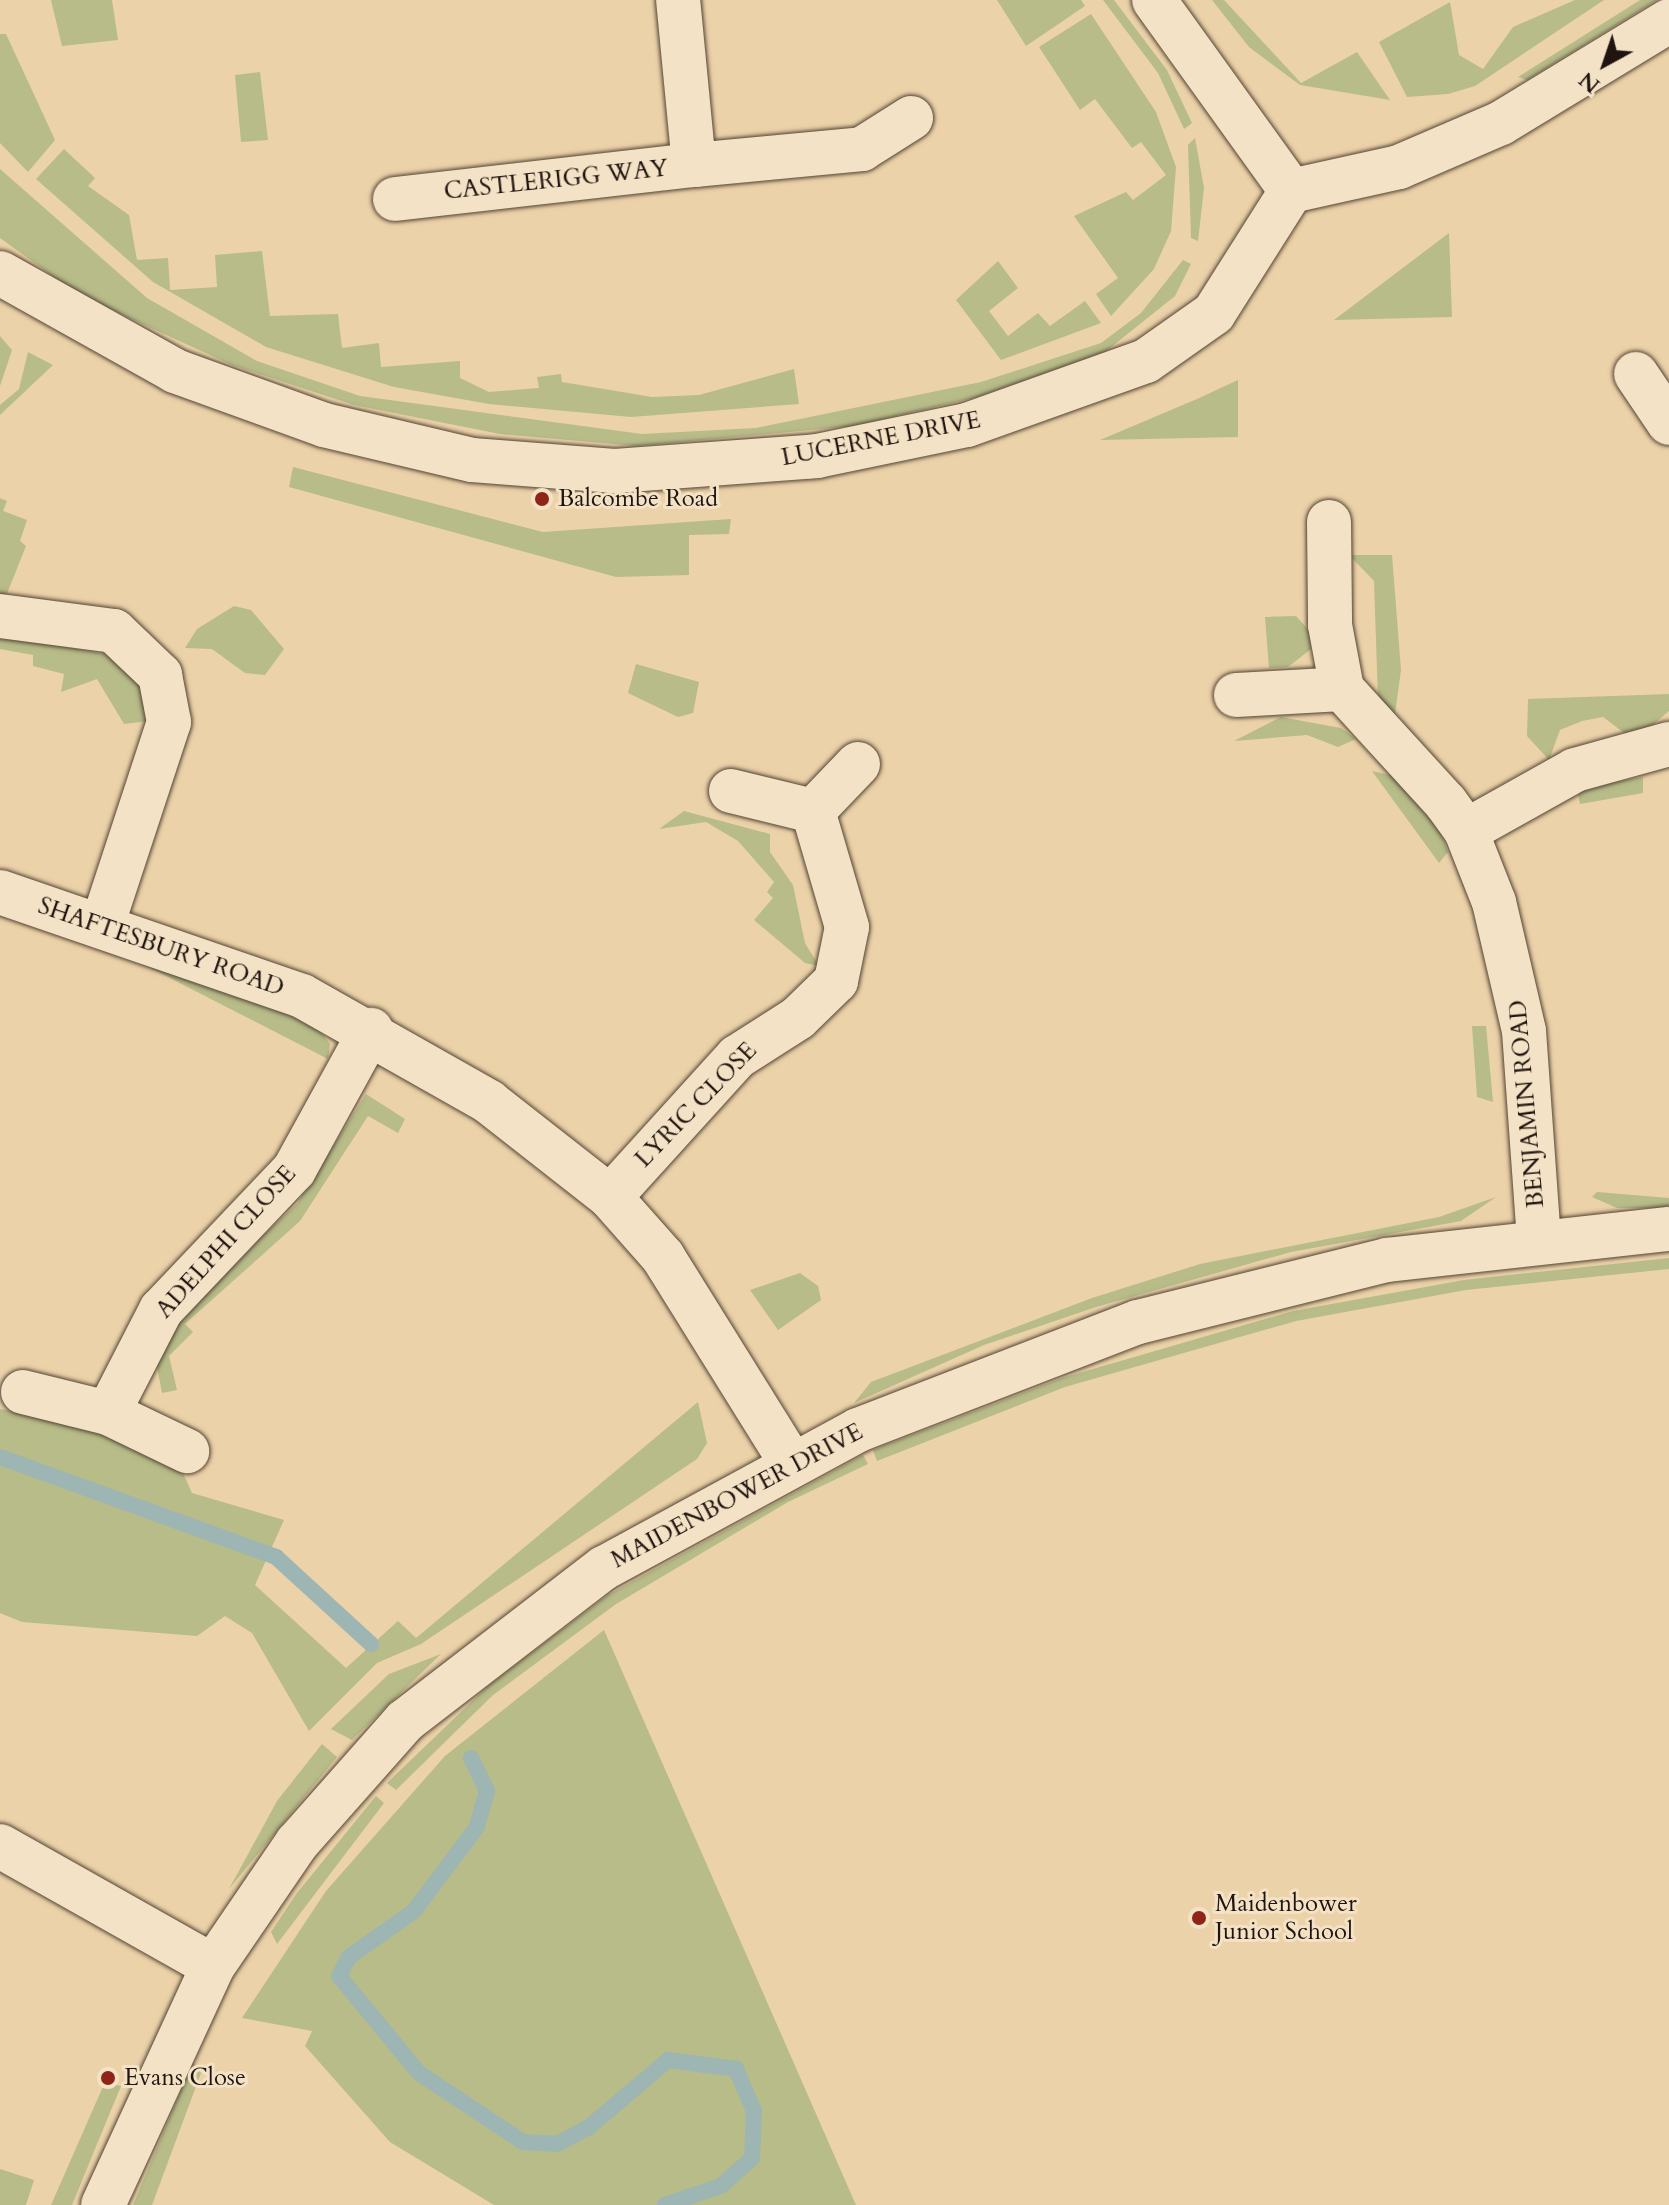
<!DOCTYPE html>
<style>
body{margin:0}
#map{position:relative;width:1669px;height:2205px;overflow:hidden;background:#ecd2a8;font-family:Cardo,serif}
div>[style]{position:absolute}
.green>*{inset:0;background:#b7bc88}
.stream>*{height:16px;margin:-8px;padding:0 8px;transform-origin:8px;border-radius:8px;background:#9db5b3}
.roads{filter:drop-shadow(0 0 2px #524435) drop-shadow(0 0 2px #524435)}
.minor>*{height:44px;margin:-22px;padding:0 22px;transform-origin:22px;border-radius:22px;background:#f3e2c6}
.tertiary>*{height:44px;margin:-22px;padding:0 22px;transform-origin:22px;border-radius:22px;background:#f3e2c6}
.dots>*{width:22px;height:22px;translate:-50% -50%;box-sizing:border-box;border:4px solid #f3e2c6;border-radius:50%}
span{translate:-50% -50%;white-space:nowrap;text-align:center;line-height:1.15;-webkit-text-stroke:6px #f3e2c6;paint-order:stroke}
.street-label{font-size:24px;color:#1f140f}
.poi-label{font-size:24px;color:#1f140f}
.left{translate:0 -50%;text-align:left}
.north{position:absolute;left:1565px;top:24px;width:80px;height:80px;-webkit-text-stroke:6px #f3e2c6;paint-order:stroke;rotate:220deg;font-size:22px;font-weight:700;line-height:32px;text-align:center;color:#1f140f}
.north::after{content:'';display:block;margin:auto;width:28px;height:36px;background:#1f140f;clip-path:polygon(50% 0,100% 100%,50% 72%,0 100%)}
</style>
<div id="map">
<div class="green">
<div style="clip-path:polygon(51px 0,112px 0,118px 40px,62px 46px)"></div>
<div style="clip-path:polygon(997px 0,1081px 0,1085px 6px,1026px 46px)"></div>
<div style="clip-path:polygon(1103px 0,1114px 0,1167px 70px,1192px 123px,1184px 129px,1158px 73px)"></div>
<div style="clip-path:polygon(1212px 0,1224px 0,1301px 83px,1357px 52px,1390px 100px,1300px 85px,1249px 47px)"></div>
<div style="clip-path:polygon(1575px 0,1604px 0,1475px 86px,1448px 94px,1407px 97px,1379px 42px,1450px 2px,1459px 55px,1483px 69px,1513px 27px)"></div>
<div style="clip-path:polygon(1640px 0,1657px 0,1527px 80px,1518px 77px)"></div>
<div style="clip-path:polygon(1091px 14px,1156px 112px,1176px 167px,1171px 231px,1154px 269px,1111px 316px,1096px 294px,1118px 278px,1074px 216px,1126px 192px,1133px 200px,1166px 175px,1141px 142px,1132px 148px,1095px 99px,1080px 110px,1039px 47px)"></div>
<div style="clip-path:polygon(0 34px,6px 34px,55px 140px,28px 172px,0 143px)"></div>
<div style="clip-path:polygon(260px 72px,268px 140px,241px 142px,235px 75px)"></div>
<div style="clip-path:polygon(1195px 138px,1204px 188px,1198px 241px,1191px 238px,1188px 145px)"></div>
<div style="clip-path:polygon(64px 149px,95px 178px,88px 186px,129px 215px,137px 260px,168px 258px,170px 290px,217px 287px,215px 255px,262px 251px,270px 316px,338px 314px,342px 348px,379px 343px,381px 367px,460px 361px,460px 378px,489px 392px,539px 388px,537px 377px,561px 374px,562px 382px,652px 397px,699px 395px,794px 369px,799px 404px,631px 417px,489px 404px,394px 387px,266px 347px,153px 282px,36px 179px)"></div>
<div style="clip-path:polygon(0 169px,147px 298px,257px 361px,360px 396px,642px 434px,756px 428px,981px 382px,1101px 343px,1141px 313px,1183px 260px,1191px 264px,1175px 296px,1105px 352px,977px 397px,854px 426px,636px 446px,500px 434px,354px 405px,232px 365px,79px 295px,0 238px)"></div>
<div style="clip-path:polygon(1449px 233px,1452px 317px,1333px 320px,1334px 320px)"></div>
<div style="clip-path:polygon(998px 261px,1018px 288px,989px 311px,1008px 336px,1038px 313px,1050px 326px,1085px 301px,1101px 323px,1001px 360px,956px 300px)"></div>
<div style="clip-path:polygon(0 336px,12px 350px,0 386px)"></div>
<div style="clip-path:polygon(28px 352px,53px 365px,0 415px,0 405px,19px 389px)"></div>
<div style="clip-path:polygon(1238px 380px,1238px 437px,1100px 440px,1197px 399px)"></div>
<div style="clip-path:polygon(293px 467px,543px 532px,731px 519px,729px 534px,689px 535px,689px 575px,616px 577px,289px 487px)"></div>
<div style="clip-path:polygon(0 498px,7px 501px,3px 511px,27px 520px,20px 541px,26px 546px,6px 596px,0 594px)"></div>
<div style="clip-path:polygon(1349px 555px,1392px 555px,1401px 670px,1395px 714px,1378px 700px,1374px 581px)"></div>
<div style="clip-path:polygon(234px 606px,251px 610px,284px 649px,265px 675px,245px 673px,212px 649px,185px 648px,197px 629px)"></div>
<div style="clip-path:polygon(1296px 616px,1313px 635px,1311px 649px,1288px 667px,1269px 668px,1265px 617px)"></div>
<div style="clip-path:polygon(0 634px,119px 657px,142px 680px,148px 721px,124px 724px,97px 679px,61px 692px,64px 674px,33px 666px,33px 655px,0 649px)"></div>
<div style="clip-path:polygon(636px 664px,699px 682px,693px 713px,678px 717px,628px 693px)"></div>
<div style="clip-path:polygon(1669px 694px,1669px 711px,1648px 729px,1627px 735px,1603px 717px,1582px 721px,1560px 730px,1549px 760px,1527px 736px,1528px 699px)"></div>
<div style="clip-path:polygon(1281px 717px,1341px 728px,1356px 739px,1338px 747px,1307px 735px,1234px 741px)"></div>
<div style="clip-path:polygon(1372px 771px,1399px 777px,1440px 831px,1448px 852px,1439px 863px)"></div>
<div style="clip-path:polygon(1643px 777px,1643px 793px,1580px 804px,1577px 789px)"></div>
<div style="clip-path:polygon(684px 811px,770px 834px,770px 852px,793px 885px,805px 943px,819px 966px,805px 963px,754px 920px,773px 898px,767px 892px,774px 882px,738px 841px,706px 822px,659px 829px)"></div>
<div style="clip-path:polygon(127px 956px,314px 1023px,330px 1044px,328px 1059px)"></div>
<div style="clip-path:polygon(1472px 1026px,1486px 1026px,1493px 1102px,1477px 1097px)"></div>
<div style="clip-path:polygon(366px 1094px,405px 1119px,398px 1133px,368px 1116px,300px 1221px,185px 1324px,193px 1332px,169px 1356px,177px 1390px,162px 1393px,156px 1362px,162px 1343px,216px 1279px,297px 1204px)"></div>
<div style="clip-path:polygon(1597px 1192px,1669px 1198px,1669px 1208px,1617px 1208px,1592px 1197px)"></div>
<div style="clip-path:polygon(1496px 1197px,1461px 1221px,1291px 1252px,1096px 1307px,984px 1345px,854px 1403px,871px 1382px,1092px 1298px,1200px 1264px,1439px 1217px)"></div>
<div style="clip-path:polygon(1669px 1258px,1669px 1269px,1466px 1290px,1296px 1321px,1065px 1387px,877px 1461px,873px 1450px,1062px 1378px,1293px 1311px,1464px 1280px)"></div>
<div style="clip-path:polygon(800px 1273px,818px 1286px,821px 1300px,778px 1330px,750px 1290px)"></div>
<div style="clip-path:polygon(698px 1402px,707px 1443px,697px 1459px,421px 1644px,377px 1663px,309px 1731px,252px 1633px,225px 1616px,197px 1636px,22px 1622px,0 1613px,0 1409px,78px 1423px,182px 1471px,192px 1493px,284px 1520px,255px 1585px,346px 1668px,398px 1621px,416px 1638px)"></div>
<div style="clip-path:polygon(863px 1455px,868px 1464px,788px 1502px,616px 1604px,493px 1695px,396px 1790px,387px 1783px,488px 1686px,608px 1595px)"></div>
<div style="clip-path:polygon(604px 1630px,856px 2205px,494px 2205px,390px 2142px,305px 2046px,312px 2031px,242px 2018px,326px 1891px,445px 1756px)"></div>
<div style="clip-path:polygon(441px 1654px,352px 1740px,331px 1729px,389px 1674px)"></div>
<div style="clip-path:polygon(322px 1744px,337px 1757px,229px 1889px,277px 1801px)"></div>
<div style="clip-path:polygon(376px 1796px,384px 1803px,277px 1944px,271px 1932px,297px 1893px)"></div>
<div style="clip-path:polygon(193px 2062px,201px 2073px,152px 2205px,133px 2205px)"></div>
<div style="clip-path:polygon(105px 2082px,121px 2086px,72px 2205px,51px 2205px)"></div>
<div style="clip-path:polygon(0 2169px,34px 2180px,26px 2205px,0 2205px)"></div>
</div>
<div class="stream">
<div style="left:0;top:1457px;width:294px;rotate:19.9deg"></div>
<div style="left:276px;top:1557px;width:129px;rotate:42.5deg"></div>
<div style="left:471px;top:1758px;width:37px;rotate:64deg"></div>
<div style="left:487px;top:1791px;width:37px;rotate:106deg"></div>
<div style="left:477px;top:1827px;width:105px;rotate:126.9deg"></div>
<div style="left:414px;top:1911px;width:80px;rotate:144.7deg"></div>
<div style="left:349px;top:1957px;width:21px;rotate:118deg"></div>
<div style="left:339px;top:1976px;width:126px;rotate:50.5deg"></div>
<div style="left:419px;top:2073px;width:125px;rotate:33.6deg"></div>
<div style="left:523px;top:2142px;width:34px;rotate:3deg"></div>
<div style="left:557px;top:2144px;width:36px;rotate:-28deg"></div>
<div style="left:589px;top:2127px;width:104px;rotate:-40.3deg"></div>
<div style="left:668px;top:2060px;width:69px;rotate:7.5deg"></div>
<div style="left:736px;top:2069px;width:46px;rotate:66.8deg"></div>
<div style="left:754px;top:2111px;width:47px;rotate:92.4deg"></div>
<div style="left:752px;top:2158px;width:42px;rotate:137.9deg"></div>
<div style="left:721px;top:2186px;width:59px;rotate:161.3deg"></div>
</div>
<div class="roads">
<div class="minor">
<div style="left:1154px;top:0;width:235px;rotate:54.3deg"></div>
<div style="left:694px;top:165px;width:169px;rotate:-5.4deg"></div>
<div style="left:862px;top:149px;width:58px;rotate:-32.3deg"></div>
<div style="left:395px;top:199px;width:301px;rotate:-6.5deg"></div>
<div style="left:694px;top:165px;width:166px;rotate:-95.5deg"></div>
<div style="left:1636px;top:374px;width:59px;rotate:56deg"></div>
<div style="left:1329px;top:522px;width:103px;rotate:89.4deg"></div>
<div style="left:1330px;top:625px;width:65px;rotate:79.4deg"></div>
<div style="left:1342px;top:689px;width:154px;rotate:47.6deg"></div>
<div style="left:1446px;top:803px;width:34px;rotate:54deg"></div>
<div style="left:1466px;top:831px;width:76px;rotate:68.5deg"></div>
<div style="left:1494px;top:902px;width:132px;rotate:76.9deg"></div>
<div style="left:1524px;top:1031px;width:208px;rotate:85.9deg"></div>
<div style="left:0;top:616px;width:115px;rotate:7.5deg"></div>
<div style="left:114px;top:631px;width:64px;rotate:43.7deg"></div>
<div style="left:160px;top:675px;width:48px;rotate:79.2deg"></div>
<div style="left:169px;top:722px;width:215px;rotate:108.2deg"></div>
<div style="left:1236px;top:695px;width:106px;rotate:-3.2deg"></div>
<div style="left:731px;top:791px;width:84px;rotate:13.7deg"></div>
<div style="left:813px;top:811px;width:65px;rotate:-46.2deg"></div>
<div style="left:1466px;top:831px;width:125px;rotate:-29.2deg"></div>
<div style="left:1575px;top:770px;width:98px;rotate:-15.5deg"></div>
<div style="left:0;top:892px;width:319px;rotate:19deg"></div>
<div style="left:302px;top:996px;width:215px;rotate:29.5deg"></div>
<div style="left:489px;top:1102px;width:154px;rotate:38.1deg"></div>
<div style="left:610px;top:1197px;width:80px;rotate:48.5deg"></div>
<div style="left:663px;top:1257px;width:243px;rotate:58.1deg"></div>
<div style="left:610px;top:1197px;width:189px;rotate:-47.8deg"></div>
<div style="left:737px;top:1057px;width:72px;rotate:-32.6deg"></div>
<div style="left:798px;top:1018px;width:53px;rotate:-44.2deg"></div>
<div style="left:836px;top:981px;width:55px;rotate:-78.5deg"></div>
<div style="left:847px;top:927px;width:121px;rotate:-106.3deg"></div>
<div style="left:23px;top:1392px;width:88px;rotate:13.9deg"></div>
<div style="left:108px;top:1413px;width:88px;rotate:25.7deg"></div>
<div style="left:108px;top:1413px;width:116px;rotate:-62.8deg"></div>
<div style="left:161px;top:1310px;width:193px;rotate:-46.5deg"></div>
<div style="left:294px;top:1170px;width:160px;rotate:-61.2deg"></div>
<div style="left:0;top:1846px;width:244px;rotate:29.4deg"></div>
</div>
<div class="tertiary">
<div style="left:0;top:273px;width:201px;rotate:29.2deg"></div>
<div style="left:175px;top:371px;width:158px;rotate:19.9deg"></div>
<div style="left:324px;top:425px;width:152px;rotate:13.3deg"></div>
<div style="left:472px;top:460px;width:143px;rotate:4.4deg"></div>
<div style="left:615px;top:471px;width:203px;rotate:-4.2deg"></div>
<div style="left:817px;top:456px;width:153px;rotate:-11.7deg"></div>
<div style="left:967px;top:425px;width:190px;rotate:-19.7deg"></div>
<div style="left:1146px;top:361px;width:83px;rotate:-35.2deg"></div>
<div style="left:1214px;top:313px;width:144px;rotate:-57.7deg"></div>
<div style="left:1291px;top:191px;width:111px;rotate:-12.5deg"></div>
<div style="left:1399px;top:167px;width:111px;rotate:-23.3deg"></div>
<div style="left:1501px;top:123px;width:197px;rotate:-31.3deg"></div>
<div style="left:103px;top:2205px;width:263px;rotate:-65.3deg"></div>
<div style="left:213px;top:1966px;width:149px;rotate:-55.7deg"></div>
<div style="left:297px;top:1843px;width:163px;rotate:-48.5deg"></div>
<div style="left:405px;top:1721px;width:251px;rotate:-37.6deg"></div>
<div style="left:604px;top:1568px;width:289px;rotate:-28.5deg"></div>
<div style="left:858px;top:1430px;width:300px;rotate:-21.1deg"></div>
<div style="left:1138px;top:1322px;width:257px;rotate:-14deg"></div>
<div style="left:1387px;top:1260px;width:284px;rotate:-6.3deg"></div>
</div>
</div>
<div class="dots">
<div style="left:542px;top:499px;background:#8f2418"></div>
<div style="left:1199px;top:1918px;background:#8f2418"></div>
<div style="left:108px;top:2078px;background:#8f2418"></div>
</div>
<div class="street-label">
<span style="left:556px;top:180px;rotate:-6deg">CASTLERIGG WAY</span>
<span style="left:881px;top:439px;rotate:-11deg">LUCERNE DRIVE</span>
<span style="left:161px;top:947px;rotate:19deg">SHAFTESBURY ROAD</span>
<span style="left:1527px;top:1104px;rotate:-95deg">BENJAMIN ROAD</span>
<span style="left:696px;top:1105px;rotate:-46deg">LYRIC CLOSE</span>
<span style="left:226px;top:1242px;rotate:-48deg">ADELPHI CLOSE</span>
<span style="left:737px;top:1496px;rotate:-28deg">MAIDENBOWER DRIVE</span>
</div>
<div class="poi-label">
<span class="left" style="left:558px;top:499px">Balcombe Road</span>
<span class="left" style="left:1215px;top:1918px">Maidenbower<br>Junior School</span>
<span class="left" style="left:124px;top:2078px">Evans Close</span>
</div>
<div class="north">N</div>
</div>
